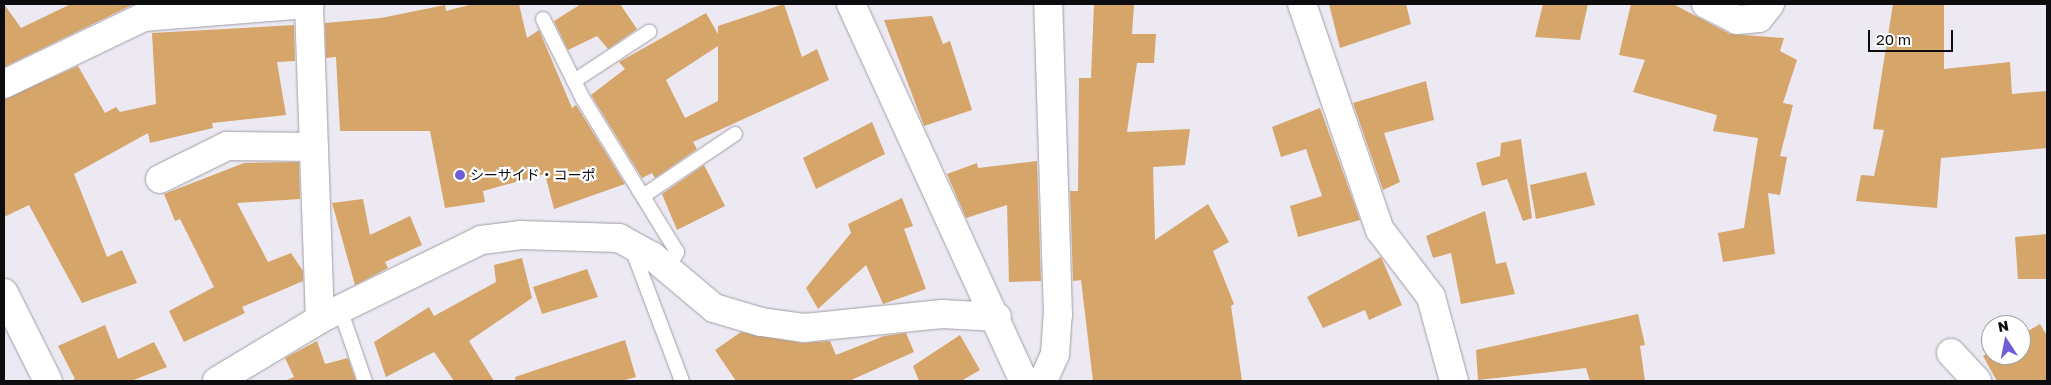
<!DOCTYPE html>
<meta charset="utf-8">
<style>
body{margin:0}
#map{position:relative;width:2051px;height:385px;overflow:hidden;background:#ece9f3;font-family:"Golos Text","Noto Sans JP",sans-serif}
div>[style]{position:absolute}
.building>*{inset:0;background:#d5a569}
.roads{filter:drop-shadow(0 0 1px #a19da7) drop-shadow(0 0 1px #a19da7)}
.service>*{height:14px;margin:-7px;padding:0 7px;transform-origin:7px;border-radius:7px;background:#fff}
.minor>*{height:28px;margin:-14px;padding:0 14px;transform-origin:14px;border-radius:14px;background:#fff}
.tertiary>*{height:28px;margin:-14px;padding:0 14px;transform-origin:14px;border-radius:14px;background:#fff}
.dots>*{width:14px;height:14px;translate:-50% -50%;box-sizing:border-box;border:2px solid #fff;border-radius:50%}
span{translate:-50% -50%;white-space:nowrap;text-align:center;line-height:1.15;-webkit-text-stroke:4.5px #fff;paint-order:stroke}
.poi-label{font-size:14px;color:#0d0c0f}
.left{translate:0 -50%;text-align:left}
.frame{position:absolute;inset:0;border:5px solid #0d0c0f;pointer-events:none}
.north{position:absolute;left:1981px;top:315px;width:50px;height:50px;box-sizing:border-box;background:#fff;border:1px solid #9e9e9f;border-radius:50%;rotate:349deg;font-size:14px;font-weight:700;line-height:20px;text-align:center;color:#0d0c0f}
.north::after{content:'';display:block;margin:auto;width:18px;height:22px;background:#705ed8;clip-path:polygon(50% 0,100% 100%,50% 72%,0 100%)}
.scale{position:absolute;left:1868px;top:30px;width:85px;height:22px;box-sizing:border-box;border:2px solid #0d0c0f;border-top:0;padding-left:6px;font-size:15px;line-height:18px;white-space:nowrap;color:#0d0c0f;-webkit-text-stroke:4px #fff;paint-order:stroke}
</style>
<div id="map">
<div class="building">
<div style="clip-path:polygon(4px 4px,21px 28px,71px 4px,134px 4px,4px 67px)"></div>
<div style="clip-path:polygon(473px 4px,519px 4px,527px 38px,539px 30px,572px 108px,576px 105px,625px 184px,554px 209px,545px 174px,483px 191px,485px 202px,445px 208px,430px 131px,340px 131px,336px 57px,326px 58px,325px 23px,381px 18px,445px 5px,446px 11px)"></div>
<div style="clip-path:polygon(581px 4px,620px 4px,637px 29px,608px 49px,597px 36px,568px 50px,554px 21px)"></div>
<div style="clip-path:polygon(evenodd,784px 4px,802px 57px,817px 49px,829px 80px,693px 142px,697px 149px,655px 178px,652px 173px,642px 178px,591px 95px,625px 69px,619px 62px,706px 13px,718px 34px,718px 26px,784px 4px,718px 46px,718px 101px,685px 118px,666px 80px,718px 46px)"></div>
<div style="clip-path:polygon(1094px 4px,1134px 4px,1132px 34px,1156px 34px,1154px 63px,1137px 63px,1127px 132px,1190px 129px,1185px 165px,1153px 167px,1155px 240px,1208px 204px,1229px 242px,1213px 251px,1234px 304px,1231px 306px,1242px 381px,1093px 381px,1081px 280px,1073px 281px,1070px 191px,1078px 191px,1079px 78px,1091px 78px)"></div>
<div style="clip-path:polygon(1329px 4px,1406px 4px,1411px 24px,1340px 48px)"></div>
<div style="clip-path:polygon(1543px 4px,1588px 4px,1580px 40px,1535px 37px)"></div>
<div style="clip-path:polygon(1631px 4px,1673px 4px,1730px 34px,1784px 38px,1780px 51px,1797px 60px,1783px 103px,1793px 105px,1780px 156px,1787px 157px,1780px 195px,1768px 193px,1775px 254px,1723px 262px,1718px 233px,1744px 228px,1758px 138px,1713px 131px,1717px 115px,1633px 92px,1645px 60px,1619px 55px)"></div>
<div style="clip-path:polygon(1893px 4px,1944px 4px,1944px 69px,2010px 62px,2012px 94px,2047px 91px,2047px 148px,1941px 158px,1937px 208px,1856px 201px,1861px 175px,1874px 176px,1884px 130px,1873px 129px)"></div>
<div style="clip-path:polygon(932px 16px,943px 44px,950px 41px,972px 110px,924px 126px,884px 20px)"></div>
<div style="clip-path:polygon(294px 25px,295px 61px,277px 62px,286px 115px,212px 123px,213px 128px,150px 143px,148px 133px,74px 174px,107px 257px,122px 250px,137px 283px,82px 303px,29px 205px,4px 217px,4px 99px,78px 66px,105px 113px,116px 107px,120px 112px,156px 104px,152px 33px)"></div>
<div style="clip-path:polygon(1426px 81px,1434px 120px,1384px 133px,1400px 182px,1383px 190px,1353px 103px)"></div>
<div style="clip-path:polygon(1320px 108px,1360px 220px,1298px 237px,1290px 206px,1322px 196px,1306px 149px,1281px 157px,1272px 127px)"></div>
<div style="clip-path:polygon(872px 122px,885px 154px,816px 189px,803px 158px)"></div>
<div style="clip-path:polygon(1521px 139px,1532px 218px,1523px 221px,1507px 179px,1482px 186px,1476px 163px,1500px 156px,1501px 143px)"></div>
<div style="clip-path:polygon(1037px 161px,1041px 281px,1009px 282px,1007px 205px,966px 218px,947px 174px,977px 163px,978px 168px)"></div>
<div style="clip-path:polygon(299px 162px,300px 199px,237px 203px,268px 262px,291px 253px,303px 271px,303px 281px,242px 307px,245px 313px,184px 342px,169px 311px,214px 287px,180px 219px,175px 221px,164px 194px,244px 163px)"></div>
<div style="clip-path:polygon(704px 165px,725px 206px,677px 230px,662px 194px)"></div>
<div style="clip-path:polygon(1586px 172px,1595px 205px,1536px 219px,1530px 185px)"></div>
<div style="clip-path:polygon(902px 198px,913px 226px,904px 229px,926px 289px,883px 304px,866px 265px,818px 309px,806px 288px,851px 233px,848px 224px)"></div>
<div style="clip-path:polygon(363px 199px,370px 235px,410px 216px,422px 245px,385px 262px,388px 268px,355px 285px,332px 203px)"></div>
<div style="clip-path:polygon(1485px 211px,1496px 264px,1506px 262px,1515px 294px,1461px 304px,1451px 253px,1433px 258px,1426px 236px)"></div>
<div style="clip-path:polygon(2047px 234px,2047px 279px,2018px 279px,2015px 237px)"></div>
<div style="clip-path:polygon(1381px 257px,1402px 305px,1369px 320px,1365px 310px,1323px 328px,1307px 297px)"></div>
<div style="clip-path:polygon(522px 258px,532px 298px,469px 341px,494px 381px,454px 381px,434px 352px,386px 377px,374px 342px,429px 307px,434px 316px,496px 282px,494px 265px)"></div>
<div style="clip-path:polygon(587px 269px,598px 297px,542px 314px,533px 287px)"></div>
<div style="clip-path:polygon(1638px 314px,1645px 345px,1640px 346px,1645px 381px,1590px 381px,1586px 368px,1478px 380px,1476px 350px)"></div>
<div style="clip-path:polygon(2040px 324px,2047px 336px,2047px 381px,1997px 381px,1983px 356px,1991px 352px,2021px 355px,2021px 335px)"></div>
<div style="clip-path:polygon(105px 325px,118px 359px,154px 342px,167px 367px,131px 381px,71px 381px,75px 379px,58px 346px)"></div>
<div style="clip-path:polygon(741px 332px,802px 343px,830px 341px,836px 355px,884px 336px,906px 333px,914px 352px,849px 381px,736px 381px,715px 350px)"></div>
<div style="clip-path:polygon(960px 335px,980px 370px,961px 381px,919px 381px,913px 366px)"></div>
<div style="clip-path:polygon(625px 340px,636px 377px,621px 381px,516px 381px,515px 377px)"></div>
<div style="clip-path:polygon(317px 341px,325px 364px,348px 358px,356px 381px,284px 381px,294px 377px,285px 358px)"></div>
</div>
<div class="roads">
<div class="service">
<div style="left:543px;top:19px;width:89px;rotate:63.4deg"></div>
<div style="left:583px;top:99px;width:180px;rotate:58.4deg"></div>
<div style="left:677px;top:252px;width:19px;rotate:118deg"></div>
<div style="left:574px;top:81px;width:90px;rotate:-33.2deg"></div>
<div style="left:643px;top:196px;width:111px;rotate:-34deg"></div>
<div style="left:631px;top:246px;width:144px;rotate:69.3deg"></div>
<div style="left:340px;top:309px;width:76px;rotate:70.9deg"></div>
</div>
<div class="minor">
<div style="left:1302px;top:4px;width:239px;rotate:71deg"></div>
<div style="left:1380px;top:230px;width:84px;rotate:52.7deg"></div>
<div style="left:1431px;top:297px;width:87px;rotate:74.7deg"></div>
<div style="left:1706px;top:4px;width:35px;rotate:27deg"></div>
<div style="left:1737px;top:20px;width:22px;rotate:-5deg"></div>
<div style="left:1759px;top:18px;width:18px;rotate:-52deg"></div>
<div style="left:309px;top:6px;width:313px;rotate:88deg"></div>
<div style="left:4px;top:84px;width:155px;rotate:-25.6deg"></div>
<div style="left:144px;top:17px;width:166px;rotate:-4.5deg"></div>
<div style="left:160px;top:179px;width:75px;rotate:-26.2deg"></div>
<div style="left:227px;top:146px;width:87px;rotate:0.7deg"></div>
<div style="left:4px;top:293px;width:98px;rotate:63.4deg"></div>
<div style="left:1951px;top:353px;width:38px;rotate:47deg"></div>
<div style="left:217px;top:381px;width:120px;rotate:-31deg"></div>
<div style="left:320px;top:319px;width:179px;rotate:-26.1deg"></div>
<div style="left:481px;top:240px;width:39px;rotate:-7deg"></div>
<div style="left:520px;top:235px;width:99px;rotate:1.7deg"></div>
<div style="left:619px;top:238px;width:38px;rotate:29deg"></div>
<div style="left:652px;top:256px;width:81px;rotate:40deg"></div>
<div style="left:714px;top:308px;width:49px;rotate:16.6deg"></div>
<div style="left:761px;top:322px;width:43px;rotate:7.9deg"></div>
<div style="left:804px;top:328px;width:139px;rotate:-5.8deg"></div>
<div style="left:942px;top:314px;width:55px;rotate:3.1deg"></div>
<div style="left:1043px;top:381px;width:30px;rotate:-66deg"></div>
<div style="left:1055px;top:354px;width:39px;rotate:-86deg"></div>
<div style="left:1058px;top:315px;width:311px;rotate:-91.8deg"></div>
</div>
<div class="tertiary">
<div style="left:851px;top:4px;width:415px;rotate:65.4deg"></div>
</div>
</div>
<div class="dots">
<div style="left:460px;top:175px;background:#705ed8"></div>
</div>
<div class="poi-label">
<span class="left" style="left:470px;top:175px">シーサイド・コーポ</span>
</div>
<div class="frame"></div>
<div class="north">N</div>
<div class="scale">20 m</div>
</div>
